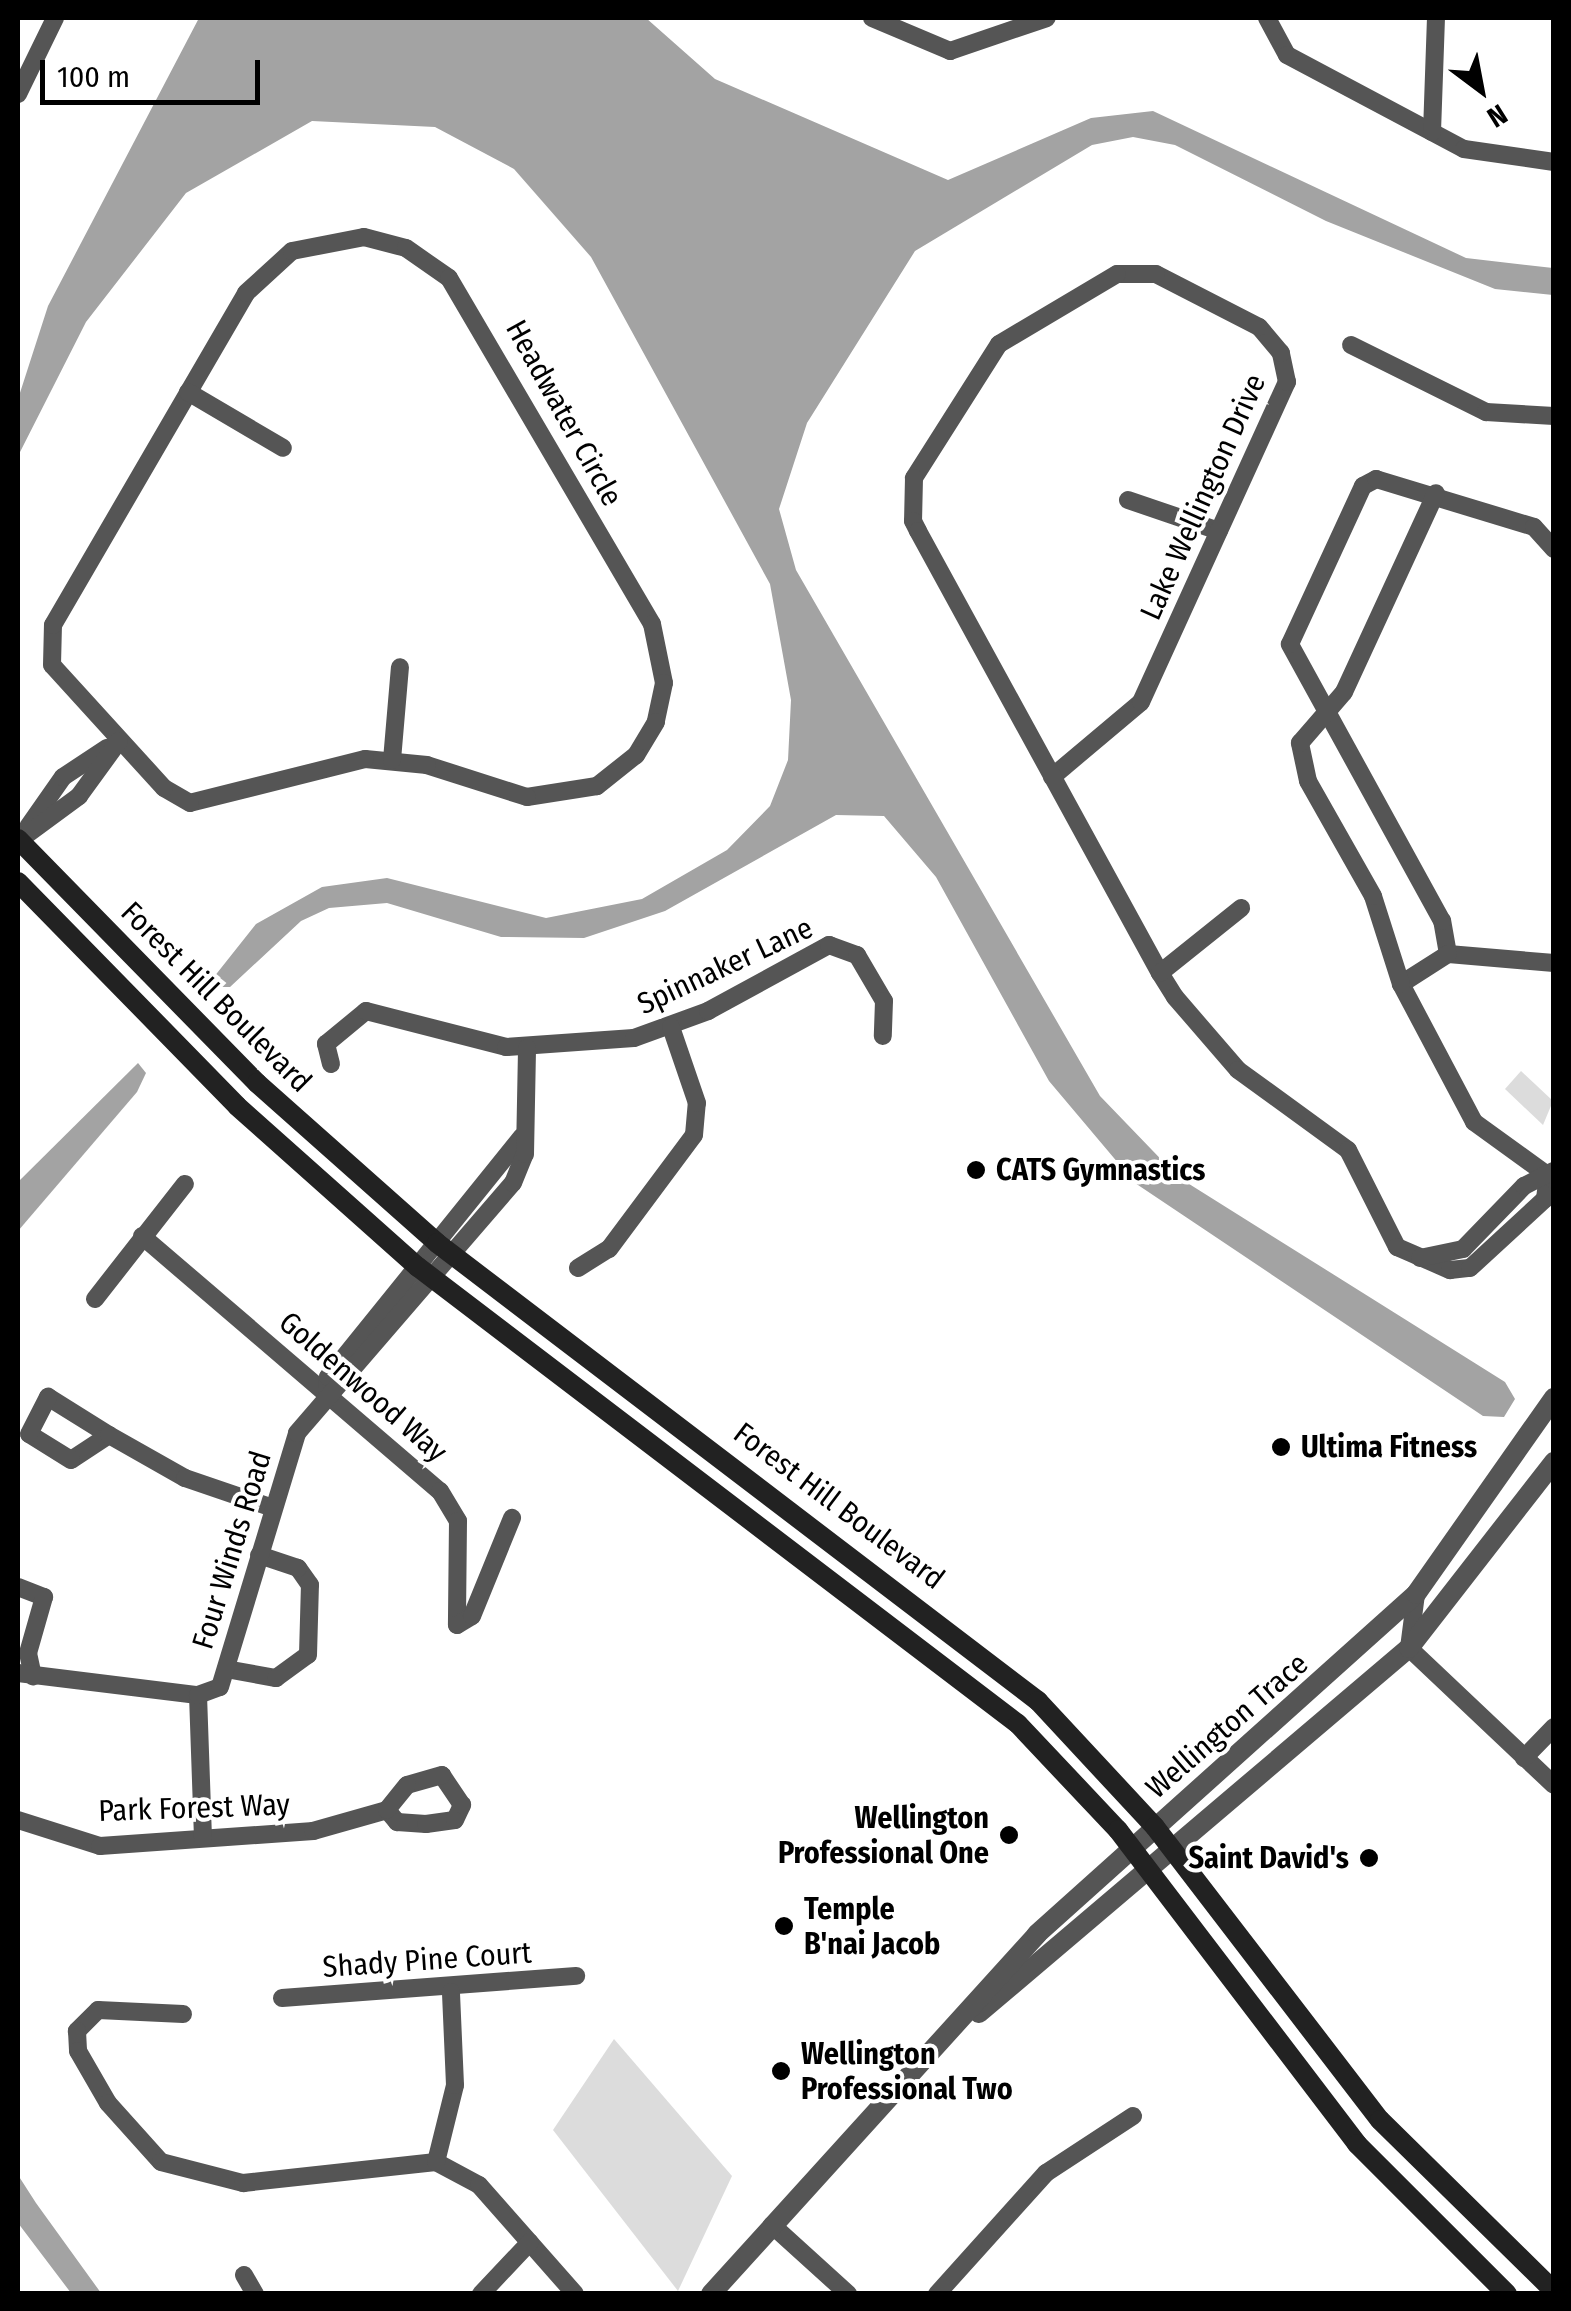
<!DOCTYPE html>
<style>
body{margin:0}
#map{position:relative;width:1571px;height:2311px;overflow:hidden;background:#fff;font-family:"Fira Sans Condensed",sans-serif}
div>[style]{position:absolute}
.green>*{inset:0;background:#dcdcdc}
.water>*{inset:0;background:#a3a3a3}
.minor>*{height:18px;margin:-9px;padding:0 9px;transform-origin:9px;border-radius:9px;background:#555}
.tertiary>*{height:20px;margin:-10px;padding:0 10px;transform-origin:10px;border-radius:10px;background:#555}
.secondary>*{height:20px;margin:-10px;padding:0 10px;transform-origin:10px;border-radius:10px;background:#222}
.dots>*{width:28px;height:28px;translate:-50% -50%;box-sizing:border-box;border:5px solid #fff;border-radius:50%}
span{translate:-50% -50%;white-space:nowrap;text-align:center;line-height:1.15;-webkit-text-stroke:8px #fff;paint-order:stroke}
.street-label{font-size:30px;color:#000}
.poi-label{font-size:30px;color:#000;font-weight:700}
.left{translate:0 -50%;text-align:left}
.right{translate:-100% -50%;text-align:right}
.frame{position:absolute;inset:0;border:20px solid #000;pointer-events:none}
.north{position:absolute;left:1431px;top:40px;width:100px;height:100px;-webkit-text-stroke:8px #fff;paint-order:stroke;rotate:148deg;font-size:28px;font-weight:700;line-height:40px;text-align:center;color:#000}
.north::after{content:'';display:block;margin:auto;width:35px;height:45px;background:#000;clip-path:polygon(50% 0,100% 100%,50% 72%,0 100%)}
.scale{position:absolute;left:40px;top:60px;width:220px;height:45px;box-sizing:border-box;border:5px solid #000;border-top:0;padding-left:12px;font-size:30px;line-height:35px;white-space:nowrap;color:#000;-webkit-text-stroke:8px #fff;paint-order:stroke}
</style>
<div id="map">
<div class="green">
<div style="clip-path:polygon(1521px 1071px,1553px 1101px,1543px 1125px,1505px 1089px)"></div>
<div style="clip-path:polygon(614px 2039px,732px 2176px,678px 2291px,553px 2130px)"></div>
</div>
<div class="water">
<div style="clip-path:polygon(199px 18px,646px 18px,715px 79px,948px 180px,1091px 118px,1153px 111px,1466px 258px,1553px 268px,1553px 295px,1495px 289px,1326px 221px,1175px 145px,1133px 137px,1092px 145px,915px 251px,807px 423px,779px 509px,796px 570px,1100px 1096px,1178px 1177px,1505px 1382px,1515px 1399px,1504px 1417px,1483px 1416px,1135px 1183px,1049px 1081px,936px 877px,884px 816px,836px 815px,665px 911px,584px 938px,501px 937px,387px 903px,329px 908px,301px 921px,230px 987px,206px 987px,256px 924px,322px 887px,387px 878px,546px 918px,642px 899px,727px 850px,770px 806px,788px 760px,791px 700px,770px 584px,591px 257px,514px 169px,435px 127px,312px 121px,186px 193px,86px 322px,18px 456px,18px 399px,48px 306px)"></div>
<div style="clip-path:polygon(138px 1063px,146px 1073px,137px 1092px,18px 1231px,18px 1182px)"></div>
<div style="clip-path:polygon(18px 2175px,36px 2203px,101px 2293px,71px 2293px,18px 2223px)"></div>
</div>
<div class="minor">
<div style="left:872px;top:18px;width:85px;rotate:22.9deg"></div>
<div style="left:950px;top:51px;width:102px;rotate:-18.8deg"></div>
<div style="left:1267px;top:18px;width:42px;rotate:61.6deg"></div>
<div style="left:1287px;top:55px;width:200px;rotate:28deg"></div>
<div style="left:1464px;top:149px;width:91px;rotate:8.2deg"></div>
<div style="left:18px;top:94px;width:85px;rotate:-64deg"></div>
<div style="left:1432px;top:132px;width:114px;rotate:-88deg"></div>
<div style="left:364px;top:237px;width:43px;rotate:14.7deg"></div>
<div style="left:406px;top:248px;width:52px;rotate:34.9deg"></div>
<div style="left:449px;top:278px;width:401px;rotate:59.6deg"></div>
<div style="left:652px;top:624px;width:60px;rotate:78.5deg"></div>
<div style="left:664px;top:683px;width:40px;rotate:102deg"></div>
<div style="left:656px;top:722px;width:39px;rotate:121deg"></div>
<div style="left:636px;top:755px;width:50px;rotate:141.5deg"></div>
<div style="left:597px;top:786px;width:71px;rotate:171.1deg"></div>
<div style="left:527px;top:797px;width:105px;rotate:-162.3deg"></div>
<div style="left:427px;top:765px;width:62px;rotate:-174.5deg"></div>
<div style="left:365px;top:759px;width:180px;rotate:165.9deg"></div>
<div style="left:190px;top:803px;width:30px;rotate:-150deg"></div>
<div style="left:164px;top:788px;width:166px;rotate:-132.3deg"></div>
<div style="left:52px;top:665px;width:40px;rotate:-88.6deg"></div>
<div style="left:53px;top:625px;width:384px;rotate:-59.8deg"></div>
<div style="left:246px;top:293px;width:62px;rotate:-42.4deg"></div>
<div style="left:292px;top:251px;width:73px;rotate:-11deg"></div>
<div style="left:1351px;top:345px;width:151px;rotate:26.4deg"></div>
<div style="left:1486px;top:412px;width:68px;rotate:3.4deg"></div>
<div style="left:188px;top:392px;width:110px;rotate:30.5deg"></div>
<div style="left:1128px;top:500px;width:96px;rotate:18.8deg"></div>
<div style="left:392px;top:760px;width:93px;rotate:-85.1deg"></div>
<div style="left:1052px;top:777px;width:116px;rotate:-40.1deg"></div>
<div style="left:1141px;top:702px;width:352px;rotate:-65.5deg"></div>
<div style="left:1287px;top:382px;width:30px;rotate:-102deg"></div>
<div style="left:1281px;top:353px;width:34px;rotate:-130deg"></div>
<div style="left:1259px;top:327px;width:116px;rotate:-152.8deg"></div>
<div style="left:1156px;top:274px;width:39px;rotate:180deg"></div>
<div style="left:1117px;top:274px;width:137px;rotate:149.3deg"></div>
<div style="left:999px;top:344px;width:159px;rotate:122.4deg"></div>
<div style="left:914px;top:478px;width:43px;rotate:91.3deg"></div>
<div style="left:913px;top:521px;width:11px;rotate:63deg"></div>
<div style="left:918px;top:531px;width:504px;rotate:61.3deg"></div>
<div style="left:1160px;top:973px;width:28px;rotate:58deg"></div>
<div style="left:1175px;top:997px;width:96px;rotate:49.2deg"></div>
<div style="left:1238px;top:1070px;width:136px;rotate:36deg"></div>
<div style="left:1348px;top:1150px;width:109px;rotate:63.2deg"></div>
<div style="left:1397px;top:1247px;width:58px;rotate:23.5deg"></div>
<div style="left:1450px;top:1270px;width:20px;rotate:-6deg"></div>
<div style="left:1470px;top:1268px;width:102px;rotate:-42.6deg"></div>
<div style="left:1545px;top:1199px;width:23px;rotate:-83deg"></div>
<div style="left:28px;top:827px;width:61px;rotate:-55deg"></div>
<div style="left:63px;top:777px;width:53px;rotate:-33.4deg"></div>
<div style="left:18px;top:841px;width:76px;rotate:-36.4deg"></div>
<div style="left:79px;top:796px;width:68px;rotate:-54deg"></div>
<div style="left:1448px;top:954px;width:34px;rotate:-100deg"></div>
<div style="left:1442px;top:921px;width:316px;rotate:-118.8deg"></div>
<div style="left:1290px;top:644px;width:174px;rotate:-65.2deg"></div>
<div style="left:1363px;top:486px;width:15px;rotate:-28deg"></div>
<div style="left:1376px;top:479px;width:165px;rotate:16.9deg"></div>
<div style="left:1534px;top:527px;width:30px;rotate:48deg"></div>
<div style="left:1554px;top:963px;width:106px;rotate:-175.1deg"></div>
<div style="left:1448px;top:954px;width:56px;rotate:147.4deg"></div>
<div style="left:1401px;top:984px;width:156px;rotate:62.1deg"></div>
<div style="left:1474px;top:1122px;width:99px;rotate:35.9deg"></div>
<div style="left:1160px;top:973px;width:104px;rotate:-38.7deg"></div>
<div style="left:1401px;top:984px;width:92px;rotate:-107.7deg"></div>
<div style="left:1373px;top:896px;width:132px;rotate:-119.5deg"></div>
<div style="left:1308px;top:781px;width:39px;rotate:-102deg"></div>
<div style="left:1300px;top:743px;width:67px;rotate:-49.2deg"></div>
<div style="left:1344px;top:692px;width:219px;rotate:-65.2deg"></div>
<div style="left:331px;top:1064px;width:21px;rotate:-104deg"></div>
<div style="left:326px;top:1044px;width:52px;rotate:-39.5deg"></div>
<div style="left:366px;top:1011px;width:145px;rotate:14.4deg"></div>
<div style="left:506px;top:1047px;width:128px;rotate:-4deg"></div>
<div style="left:634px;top:1038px;width:79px;rotate:-20deg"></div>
<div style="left:708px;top:1011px;width:138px;rotate:-28.6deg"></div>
<div style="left:829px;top:945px;width:30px;rotate:20deg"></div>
<div style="left:857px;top:955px;width:53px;rotate:59.6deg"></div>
<div style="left:884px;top:1001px;width:35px;rotate:92deg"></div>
<div style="left:142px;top:1236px;width:392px;rotate:40.6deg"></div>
<div style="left:440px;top:1491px;width:35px;rotate:59deg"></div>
<div style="left:458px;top:1521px;width:104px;rotate:90.6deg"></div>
<div style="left:1420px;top:1258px;width:44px;rotate:-11.8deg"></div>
<div style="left:1463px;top:1249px;width:88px;rotate:-45.9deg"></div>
<div style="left:1524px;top:1186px;width:33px;rotate:-27deg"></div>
<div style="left:578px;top:1268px;width:36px;rotate:-32deg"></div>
<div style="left:609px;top:1249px;width:142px;rotate:-53.3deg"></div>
<div style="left:694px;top:1135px;width:32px;rotate:-85deg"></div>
<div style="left:697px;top:1103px;width:80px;rotate:-108.9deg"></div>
<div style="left:95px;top:1299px;width:146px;rotate:-52deg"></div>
<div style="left:327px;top:1392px;width:15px;rotate:-86deg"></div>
<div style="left:328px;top:1377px;width:309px;rotate:-51.1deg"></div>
<div style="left:48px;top:1397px;width:72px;rotate:31.9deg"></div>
<div style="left:109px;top:1435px;width:45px;rotate:146.7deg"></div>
<div style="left:71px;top:1460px;width:49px;rotate:-148.2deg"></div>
<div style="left:29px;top:1434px;width:42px;rotate:-62.8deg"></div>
<div style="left:109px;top:1435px;width:87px;rotate:29.5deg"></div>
<div style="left:185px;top:1478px;width:93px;rotate:18.8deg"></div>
<div style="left:18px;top:1587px;width:28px;rotate:21deg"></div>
<div style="left:44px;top:1597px;width:58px;rotate:105.9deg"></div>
<div style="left:28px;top:1653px;width:24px;rotate:78deg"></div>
<div style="left:1416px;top:1594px;width:54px;rotate:97.4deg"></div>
<div style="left:1409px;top:1648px;width:199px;rotate:43.4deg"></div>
<div style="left:457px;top:1625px;width:17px;rotate:-31deg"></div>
<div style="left:472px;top:1616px;width:106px;rotate:-67.8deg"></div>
<div style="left:226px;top:1669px;width:51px;rotate:10.2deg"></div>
<div style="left:276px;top:1678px;width:39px;rotate:-36deg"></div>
<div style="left:308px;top:1655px;width:70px;rotate:-88.4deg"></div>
<div style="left:310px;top:1585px;width:21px;rotate:-125deg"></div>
<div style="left:298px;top:1568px;width:41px;rotate:-161.6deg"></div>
<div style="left:18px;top:1673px;width:181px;rotate:7deg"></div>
<div style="left:1524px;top:1758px;width:43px;rotate:-45.9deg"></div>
<div style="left:18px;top:1820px;width:86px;rotate:17.6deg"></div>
<div style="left:100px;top:1846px;width:214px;rotate:-4deg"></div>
<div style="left:313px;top:1831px;width:77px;rotate:-15.8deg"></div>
<div style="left:387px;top:1810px;width:16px;rotate:50deg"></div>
<div style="left:397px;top:1822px;width:29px;rotate:4deg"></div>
<div style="left:426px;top:1824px;width:29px;rotate:-8deg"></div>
<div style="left:455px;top:1820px;width:17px;rotate:-65deg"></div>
<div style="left:462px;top:1805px;width:36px;rotate:-124deg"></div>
<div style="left:442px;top:1775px;width:36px;rotate:164deg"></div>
<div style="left:407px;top:1785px;width:32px;rotate:129deg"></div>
<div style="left:203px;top:1838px;width:143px;rotate:-92deg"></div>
<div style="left:198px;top:1695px;width:23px;rotate:-20deg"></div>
<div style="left:220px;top:1687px;width:265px;rotate:-73.1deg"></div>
<div style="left:297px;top:1433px;width:330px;rotate:-49.2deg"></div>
<div style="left:513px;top:1183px;width:31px;rotate:-68deg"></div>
<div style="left:525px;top:1154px;width:106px;rotate:-88.9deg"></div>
<div style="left:282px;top:1998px;width:295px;rotate:-4.3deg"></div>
<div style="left:183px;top:2014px;width:85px;rotate:-177.3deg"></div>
<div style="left:98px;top:2010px;width:30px;rotate:135deg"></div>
<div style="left:77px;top:2031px;width:20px;rotate:87deg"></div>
<div style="left:78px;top:2051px;width:60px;rotate:60deg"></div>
<div style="left:108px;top:2103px;width:79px;rotate:48.1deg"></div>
<div style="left:161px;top:2162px;width:85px;rotate:14.4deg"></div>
<div style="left:243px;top:2183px;width:194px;rotate:-6.2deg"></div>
<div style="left:436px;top:2162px;width:49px;rotate:28.1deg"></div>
<div style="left:479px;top:2185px;width:145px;rotate:48.6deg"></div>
<div style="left:436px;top:2162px;width:79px;rotate:-76.1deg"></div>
<div style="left:455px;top:2085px;width:93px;rotate:-92.5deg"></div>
<div style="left:772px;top:2225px;width:103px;rotate:42.2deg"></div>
<div style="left:244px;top:2275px;width:22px;rotate:60deg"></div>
<div style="left:481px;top:2294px;width:71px;rotate:-46.7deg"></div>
<div style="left:937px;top:2294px;width:163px;rotate:-48deg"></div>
<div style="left:1046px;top:2173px;width:104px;rotate:-33.2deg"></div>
</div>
<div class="tertiary">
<div style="left:979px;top:2013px;width:564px;rotate:-40.33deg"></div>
<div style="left:1409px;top:1648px;width:236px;rotate:-52.1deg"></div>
<div style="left:711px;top:2294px;width:486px;rotate:-47.8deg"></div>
<div style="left:1037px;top:1934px;width:509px;rotate:-41.9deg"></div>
<div style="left:1416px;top:1594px;width:240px;rotate:-54.9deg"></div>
</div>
<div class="secondary">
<div style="left:18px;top:839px;width:342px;rotate:45.6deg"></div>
<div style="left:257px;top:1083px;width:241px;rotate:41.6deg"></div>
<div style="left:437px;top:1243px;width:756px;rotate:37.31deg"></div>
<div style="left:1038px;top:1701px;width:172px;rotate:47.1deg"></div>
<div style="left:1155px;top:1827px;width:369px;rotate:52.5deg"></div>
<div style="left:1380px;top:2120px;width:244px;rotate:44.5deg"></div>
<div style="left:18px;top:882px;width:313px;rotate:45.6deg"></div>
<div style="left:237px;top:1106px;width:242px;rotate:41.7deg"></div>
<div style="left:418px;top:1267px;width:754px;rotate:37.3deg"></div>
<div style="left:1018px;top:1724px;width:146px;rotate:46.7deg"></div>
<div style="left:1118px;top:1830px;width:395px;rotate:52.7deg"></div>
<div style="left:1357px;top:2144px;width:212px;rotate:45deg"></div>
</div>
<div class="dots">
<div style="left:976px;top:1170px;background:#000"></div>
<div style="left:1281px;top:1447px;background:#000"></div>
<div style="left:1009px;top:1835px;background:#000"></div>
<div style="left:1369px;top:1858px;background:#000"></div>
<div style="left:784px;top:1926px;background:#000"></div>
<div style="left:781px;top:2071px;background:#000"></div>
</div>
<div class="street-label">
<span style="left:564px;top:413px;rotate:61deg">Headwater Circle</span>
<span style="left:1203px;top:497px;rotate:-66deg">Lake Wellington Drive</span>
<span style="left:725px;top:966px;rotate:-25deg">Spinnaker Lane</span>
<span style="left:216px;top:997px;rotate:45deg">Forest Hill Boulevard</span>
<span style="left:363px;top:1387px;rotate:41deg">Goldenwood Way</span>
<span style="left:839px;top:1506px;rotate:37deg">Forest Hill Boulevard</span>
<span style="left:232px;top:1550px;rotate:-73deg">Four Winds Road</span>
<span style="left:1227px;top:1726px;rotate:-41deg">Wellington Trace</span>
<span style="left:194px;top:1808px;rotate:-2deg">Park Forest Way</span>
<span style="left:427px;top:1960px;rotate:-4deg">Shady Pine Court</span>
</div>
<div class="poi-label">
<span class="left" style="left:996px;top:1170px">CATS Gymnastics</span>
<span class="left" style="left:1301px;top:1447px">Ultima Fitness</span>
<span class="right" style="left:989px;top:1835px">Wellington<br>Professional One</span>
<span class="right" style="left:1349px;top:1858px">Saint David's</span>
<span class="left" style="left:804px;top:1926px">Temple<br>B'nai Jacob</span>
<span class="left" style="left:801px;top:2071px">Wellington<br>Professional Two</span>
</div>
<div class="frame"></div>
<div class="north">N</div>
<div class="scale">100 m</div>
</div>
